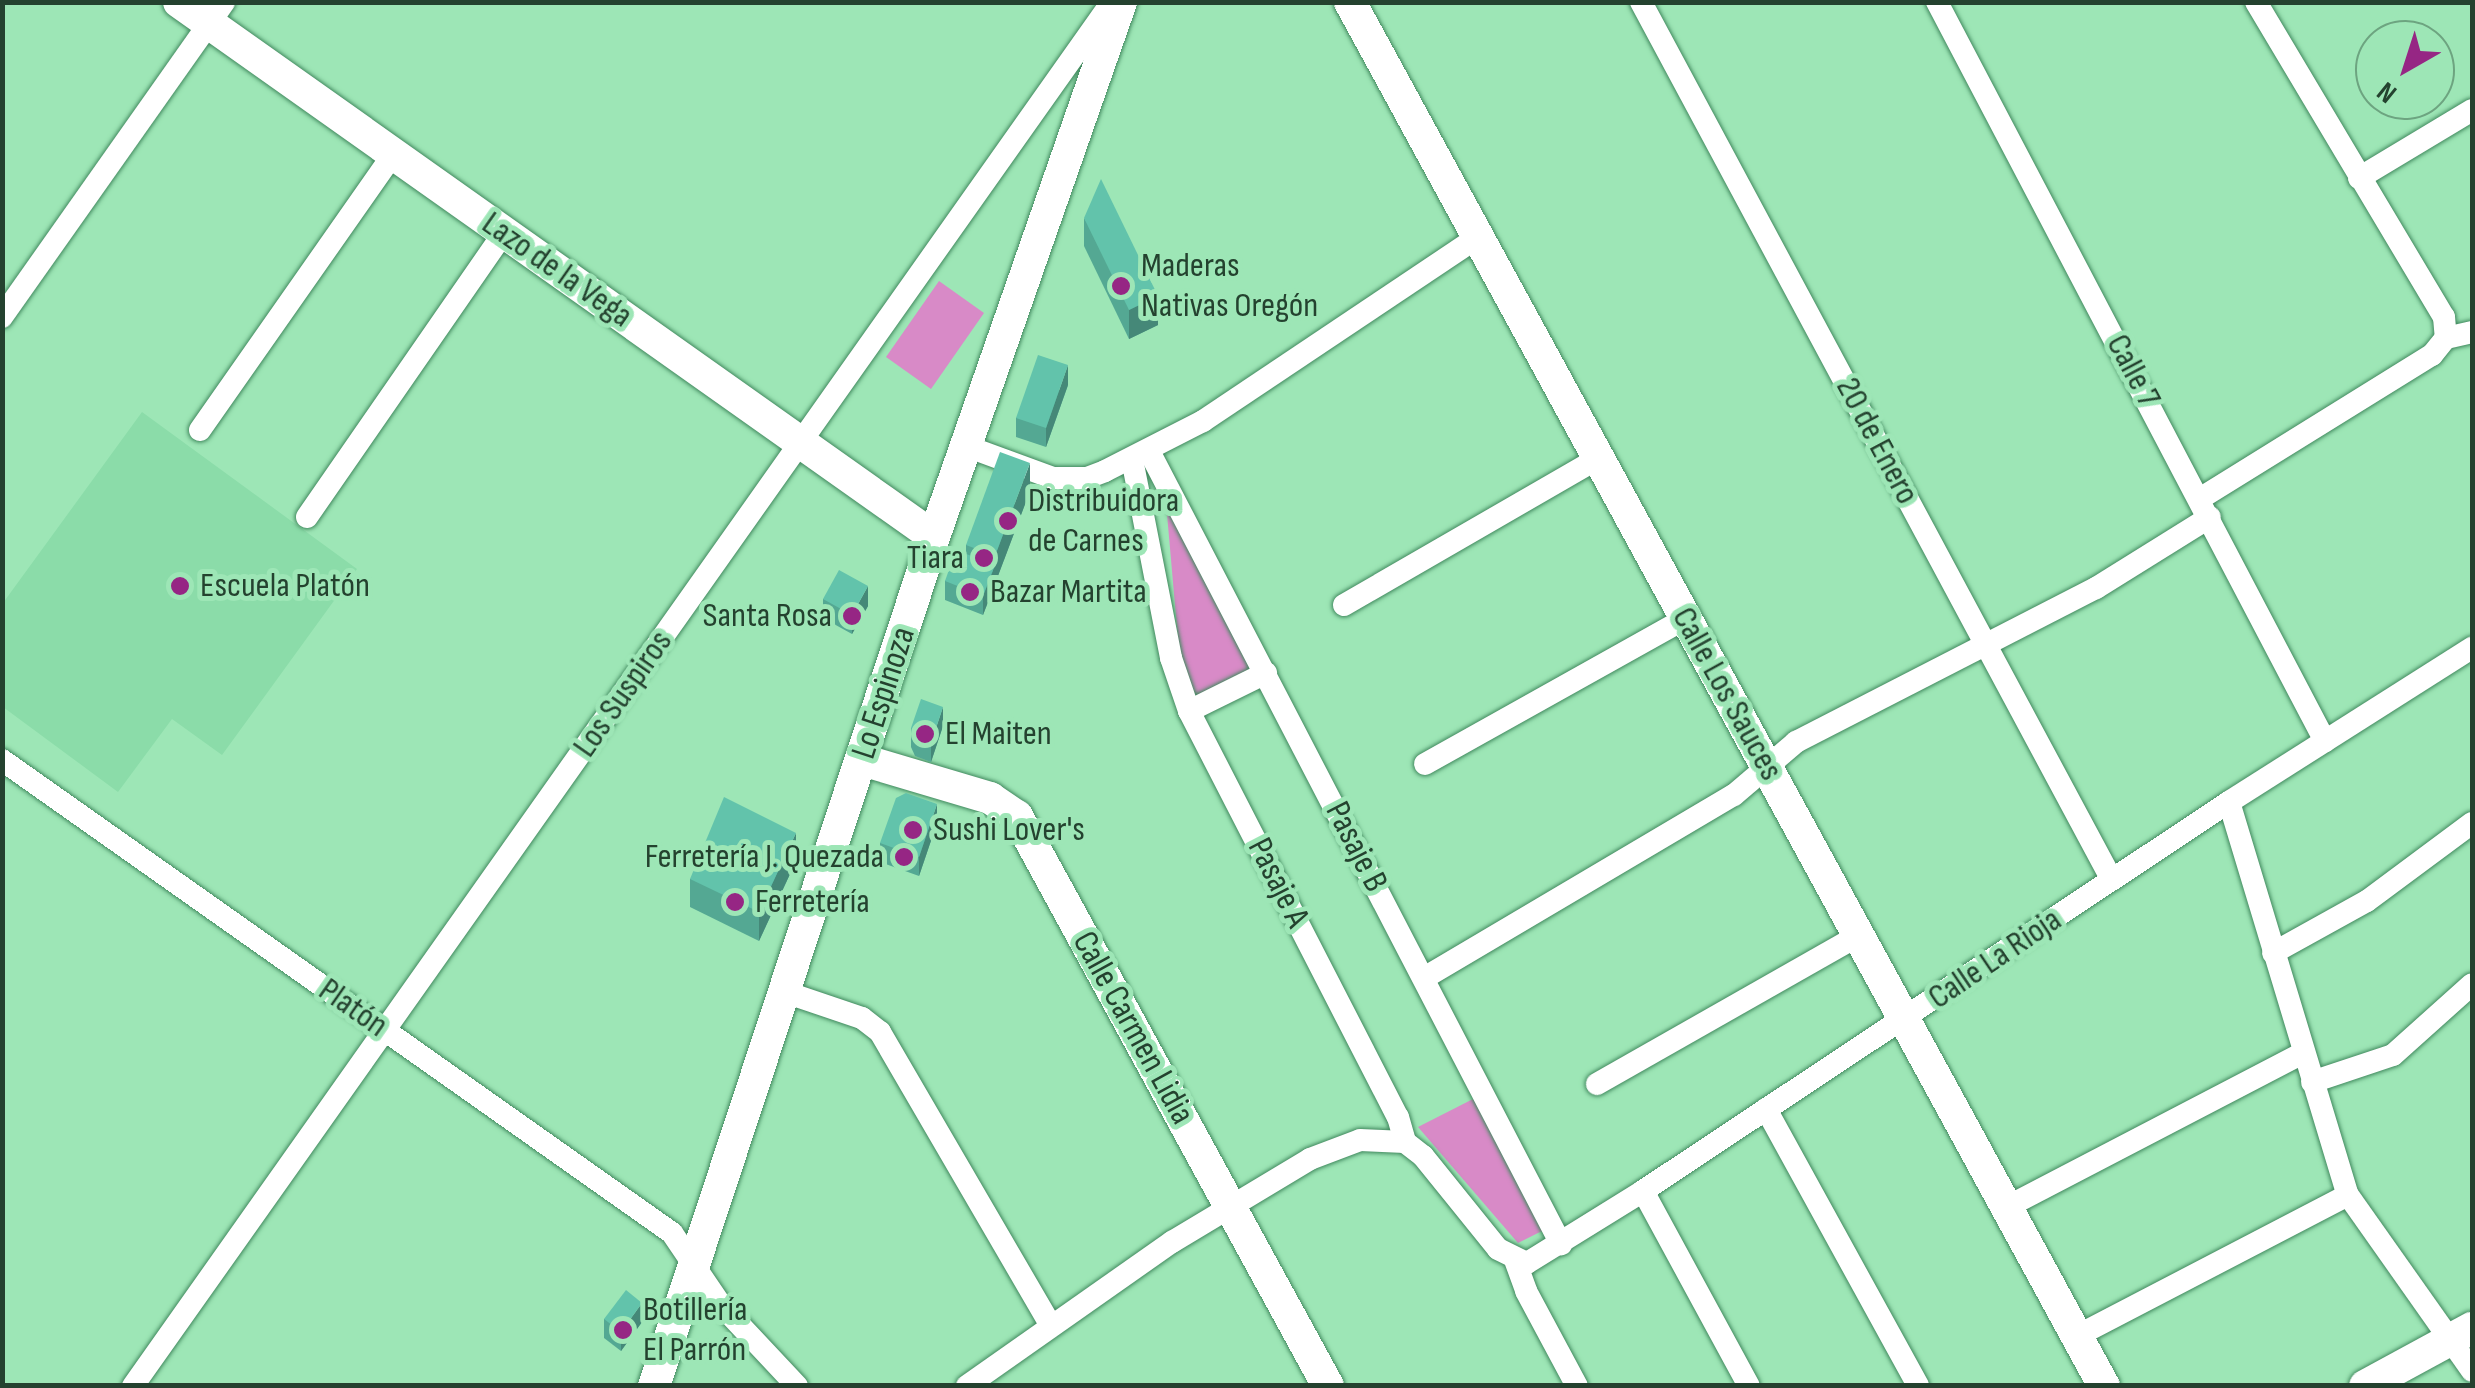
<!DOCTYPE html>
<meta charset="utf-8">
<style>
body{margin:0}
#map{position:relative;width:2475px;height:1388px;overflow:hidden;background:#9de6b6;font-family:"Sofia Sans Condensed",sans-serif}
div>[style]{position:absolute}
.built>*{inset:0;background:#8bdca9}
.green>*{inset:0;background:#d88ac7}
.roads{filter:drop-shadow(0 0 2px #41895e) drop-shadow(0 0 2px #41895e)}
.street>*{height:22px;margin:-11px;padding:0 11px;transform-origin:11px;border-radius:11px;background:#fff}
.secondary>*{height:32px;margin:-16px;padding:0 16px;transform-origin:16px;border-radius:16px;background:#fff}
.wall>*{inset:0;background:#54a893}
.shaded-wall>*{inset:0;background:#458878}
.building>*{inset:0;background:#62c3ab}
.dots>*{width:28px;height:28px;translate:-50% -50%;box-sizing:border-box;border:5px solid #9de6b6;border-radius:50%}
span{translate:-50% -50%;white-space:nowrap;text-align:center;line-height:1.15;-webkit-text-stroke:10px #9de6b6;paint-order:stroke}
.poi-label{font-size:35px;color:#24422f}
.left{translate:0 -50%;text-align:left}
.right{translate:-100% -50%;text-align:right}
.street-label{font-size:35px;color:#24422f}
.frame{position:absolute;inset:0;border:5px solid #24422f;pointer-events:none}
.north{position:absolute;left:2355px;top:20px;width:100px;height:100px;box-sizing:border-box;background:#9de6b6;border:2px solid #6da480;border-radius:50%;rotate:219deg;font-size:28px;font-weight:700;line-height:40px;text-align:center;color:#24422f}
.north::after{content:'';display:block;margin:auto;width:35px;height:45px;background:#962684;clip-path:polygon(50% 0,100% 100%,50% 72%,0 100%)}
</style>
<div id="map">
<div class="built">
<div style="clip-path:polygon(142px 412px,357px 569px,222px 755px,172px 719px,118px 792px,3px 707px,3px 603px)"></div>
</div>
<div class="green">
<div style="clip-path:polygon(939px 281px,984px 313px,931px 389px,886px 357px)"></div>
<div style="clip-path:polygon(1165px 491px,1254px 669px,1196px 696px,1180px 662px)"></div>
<div style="clip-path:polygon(1475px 1098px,1544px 1230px,1518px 1243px,1418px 1127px)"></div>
</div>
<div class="roads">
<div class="street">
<div style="left:1641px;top:2px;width:996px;rotate:61.79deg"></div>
<div style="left:1937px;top:2px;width:835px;rotate:62.3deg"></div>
<div style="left:2256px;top:2px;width:367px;rotate:59.2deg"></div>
<div style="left:2444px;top:317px;width:21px;rotate:85deg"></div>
<div style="left:2359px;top:178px;width:132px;rotate:-31deg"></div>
<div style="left:2px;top:317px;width:385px;rotate:-54.8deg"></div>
<div style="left:200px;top:430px;width:337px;rotate:-55deg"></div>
<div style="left:966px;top:446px;width:93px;rotate:20.2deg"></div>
<div style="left:1053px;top:478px;width:34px"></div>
<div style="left:1087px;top:478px;width:19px;rotate:-21deg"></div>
<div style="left:1105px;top:471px;width:110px;rotate:-27deg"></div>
<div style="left:1203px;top:421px;width:331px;rotate:-33.8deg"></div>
<div style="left:1149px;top:451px;width:894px;rotate:62.55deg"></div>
<div style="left:1132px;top:459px;width:203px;rotate:78.9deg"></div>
<div style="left:1171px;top:658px;width:56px;rotate:71.2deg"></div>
<div style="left:1189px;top:711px;width:457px;rotate:62.8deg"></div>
<div style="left:1398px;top:1117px;width:26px;rotate:74deg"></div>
<div style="left:1405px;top:1142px;width:23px;rotate:38deg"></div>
<div style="left:1423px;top:1156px;width:119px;rotate:51.1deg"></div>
<div style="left:1498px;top:1249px;width:32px;rotate:26deg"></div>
<div style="left:1527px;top:1263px;width:137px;rotate:-31.8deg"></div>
<div style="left:1643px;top:1191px;width:703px;rotate:-33.58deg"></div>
<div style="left:2229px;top:802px;width:288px;rotate:-32.4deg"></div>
<div style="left:2201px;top:498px;width:272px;rotate:-31.8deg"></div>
<div style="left:2432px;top:355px;width:22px;rotate:-51deg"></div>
<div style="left:2446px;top:338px;width:27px;rotate:-13deg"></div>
<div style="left:307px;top:517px;width:346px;rotate:-55.3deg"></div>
<div style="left:1344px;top:605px;width:294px;rotate:-30deg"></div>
<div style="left:1189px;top:711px;width:86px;rotate:-26.3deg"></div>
<div style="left:2px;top:760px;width:820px;rotate:35.22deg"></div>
<div style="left:672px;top:1233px;width:87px;rotate:55.8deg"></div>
<div style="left:721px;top:1305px;width:111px;rotate:46.8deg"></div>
<div style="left:1425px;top:764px;width:299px;rotate:-29.2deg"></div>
<div style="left:2229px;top:802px;width:411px;rotate:73.2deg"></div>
<div style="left:2348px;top:1195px;width:215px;rotate:54.8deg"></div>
<div style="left:2273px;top:953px;width:107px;rotate:-29deg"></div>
<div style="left:2367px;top:901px;width:131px;rotate:-36.6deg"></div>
<div style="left:1424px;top:978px;width:360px;rotate:-30.6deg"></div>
<div style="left:1734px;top:795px;width:82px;rotate:-40.5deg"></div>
<div style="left:1796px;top:742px;width:337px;rotate:-27.2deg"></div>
<div style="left:2096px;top:588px;width:134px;rotate:-31.9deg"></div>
<div style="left:785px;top:992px;width:81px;rotate:18.7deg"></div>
<div style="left:862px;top:1018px;width:23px;rotate:38deg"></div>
<div style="left:880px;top:1032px;width:340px;rotate:59.8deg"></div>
<div style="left:2312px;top:1082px;width:85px;rotate:-18.4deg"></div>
<div style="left:2393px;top:1055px;width:106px;rotate:-41.9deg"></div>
<div style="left:1597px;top:1084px;width:301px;rotate:-29.6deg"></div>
<div style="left:1766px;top:1109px;width:316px;rotate:61.2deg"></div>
<div style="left:1643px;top:1191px;width:222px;rotate:61.5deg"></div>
<div style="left:2007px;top:1207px;width:334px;rotate:-27.5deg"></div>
<div style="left:1515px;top:1260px;width:33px;rotate:70deg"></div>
<div style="left:1526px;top:1291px;width:108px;rotate:61.8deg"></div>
<div style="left:2077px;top:1336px;width:305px;rotate:-27.5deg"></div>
<div style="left:133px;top:1386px;width:1695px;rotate:-54.73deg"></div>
<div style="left:967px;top:1386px;width:251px;rotate:-35.1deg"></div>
<div style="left:1172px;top:1242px;width:161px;rotate:-31deg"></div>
<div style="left:1310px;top:1159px;width:53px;rotate:-20.8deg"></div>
<div style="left:1360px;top:1140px;width:45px;rotate:2.5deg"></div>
</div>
<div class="secondary">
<div style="left:179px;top:2px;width:925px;rotate:35.32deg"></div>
<div style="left:1350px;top:2px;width:1576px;rotate:61.42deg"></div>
<div style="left:862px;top:760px;width:134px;rotate:16.5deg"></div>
<div style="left:990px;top:798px;width:32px;rotate:34deg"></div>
<div style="left:1017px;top:816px;width:649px;rotate:61.38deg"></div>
<div style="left:654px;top:1386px;width:894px;rotate:-71.75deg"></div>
<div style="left:934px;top:537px;width:567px;rotate:-70.73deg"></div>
<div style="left:2365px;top:1386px;width:122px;rotate:-28.5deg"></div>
</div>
</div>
<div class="wall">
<div style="clip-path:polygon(1084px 218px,1158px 325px,1129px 339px,1084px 246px)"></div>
<div style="clip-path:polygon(1068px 385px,1046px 447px,1016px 437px,1016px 418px)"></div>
<div style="clip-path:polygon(1030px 491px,983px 615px,945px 600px,945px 581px,966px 554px,966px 545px)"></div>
<div style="clip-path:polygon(823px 599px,868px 606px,852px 634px,823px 618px)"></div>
<div style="clip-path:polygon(943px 726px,931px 762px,915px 756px,911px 747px,911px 728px)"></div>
<div style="clip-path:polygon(937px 823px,919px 876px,880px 862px,880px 843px)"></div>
<div style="clip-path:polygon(796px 861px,759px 941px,690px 907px,690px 879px)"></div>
<div style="clip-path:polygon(604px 1319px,642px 1322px,621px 1351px,604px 1338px)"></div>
</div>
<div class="shaded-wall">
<div style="clip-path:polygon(1158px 296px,1158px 325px,1129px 339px,1129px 310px)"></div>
<div style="clip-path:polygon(1068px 365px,1068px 385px,1046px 447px,1046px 428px)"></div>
<div style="clip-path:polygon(1030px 463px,1030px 491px,995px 584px,995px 556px)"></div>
<div style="clip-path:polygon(995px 565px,995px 584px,983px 615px,983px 596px)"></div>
<div style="clip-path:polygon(868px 586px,868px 606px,852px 634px,852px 615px)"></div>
<div style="clip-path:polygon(943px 707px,943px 726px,931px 762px,931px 743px)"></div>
<div style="clip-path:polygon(937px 804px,937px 823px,919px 876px,919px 857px)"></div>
<div style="clip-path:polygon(796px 833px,796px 861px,759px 941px,759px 912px)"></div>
<div style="clip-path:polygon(642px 1303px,642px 1322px,621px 1351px,621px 1332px)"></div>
</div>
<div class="building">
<div style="clip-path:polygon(1101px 179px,1158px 296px,1129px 310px,1084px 218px)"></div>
<div style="clip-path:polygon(1038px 355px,1068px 365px,1046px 428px,1016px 418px)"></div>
<div style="clip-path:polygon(1000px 452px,1030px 463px,995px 556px,966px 545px)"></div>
<div style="clip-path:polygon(956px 550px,995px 565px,983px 596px,945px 581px)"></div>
<div style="clip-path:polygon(839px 570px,868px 586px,852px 615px,823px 599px)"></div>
<div style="clip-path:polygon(921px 699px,943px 707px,931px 743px,915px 737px,911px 728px)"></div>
<div style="clip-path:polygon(906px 793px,937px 804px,919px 857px,880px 843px,896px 798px)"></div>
<div style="clip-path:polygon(724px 797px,796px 833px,759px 912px,690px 879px)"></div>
<div style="clip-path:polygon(626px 1290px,642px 1303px,621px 1332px,604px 1319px)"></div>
</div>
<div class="dots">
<div style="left:1121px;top:286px;background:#962684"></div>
<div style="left:1008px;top:521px;background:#962684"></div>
<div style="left:984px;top:558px;background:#962684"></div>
<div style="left:180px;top:586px;background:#962684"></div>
<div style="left:970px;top:592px;background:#962684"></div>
<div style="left:852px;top:616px;background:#962684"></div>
<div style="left:925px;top:734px;background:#962684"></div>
<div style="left:913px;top:830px;background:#962684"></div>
<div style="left:904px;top:857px;background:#962684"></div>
<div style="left:735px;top:902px;background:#962684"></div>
<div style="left:623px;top:1330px;background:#962684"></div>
</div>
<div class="poi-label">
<span class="left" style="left:1141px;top:286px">Maderas<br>Nativas Oregón</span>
<span class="left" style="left:1028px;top:521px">Distribuidora<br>de Carnes</span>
<span class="right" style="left:964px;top:558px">Tiara</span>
<span class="left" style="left:200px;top:586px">Escuela Platón</span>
<span class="left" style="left:990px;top:592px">Bazar Martita</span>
<span class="right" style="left:832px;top:616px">Santa Rosa</span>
<span class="left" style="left:945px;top:734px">El Maiten</span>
<span class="left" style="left:933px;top:830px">Sushi Lover's</span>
<span class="right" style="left:884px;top:857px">Ferretería J. Quezada</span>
<span class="left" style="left:755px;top:902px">Ferretería</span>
<span class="left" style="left:643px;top:1330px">Botillería<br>El Parrón</span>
</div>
<div class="street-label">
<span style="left:557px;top:270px;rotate:35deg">Lazo de la Vega</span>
<span style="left:2133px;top:371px;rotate:62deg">Calle 7</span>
<span style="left:1877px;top:441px;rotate:62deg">20 de Enero</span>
<span style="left:884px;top:693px;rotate:-72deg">Lo Espinoza</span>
<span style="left:623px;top:694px;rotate:-55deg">Los Suspiros</span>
<span style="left:1727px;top:694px;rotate:61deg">Calle Los Sauces</span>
<span style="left:1356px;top:847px;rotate:63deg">Pasaje B</span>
<span style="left:1278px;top:883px;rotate:63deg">Pasaje A</span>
<span style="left:1995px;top:959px;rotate:-34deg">Calle La Rioja</span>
<span style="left:353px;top:1008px;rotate:35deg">Platón</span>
<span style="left:1133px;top:1028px;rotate:61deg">Calle Carmen Lidia</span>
</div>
<div class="frame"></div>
<div class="north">N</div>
</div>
